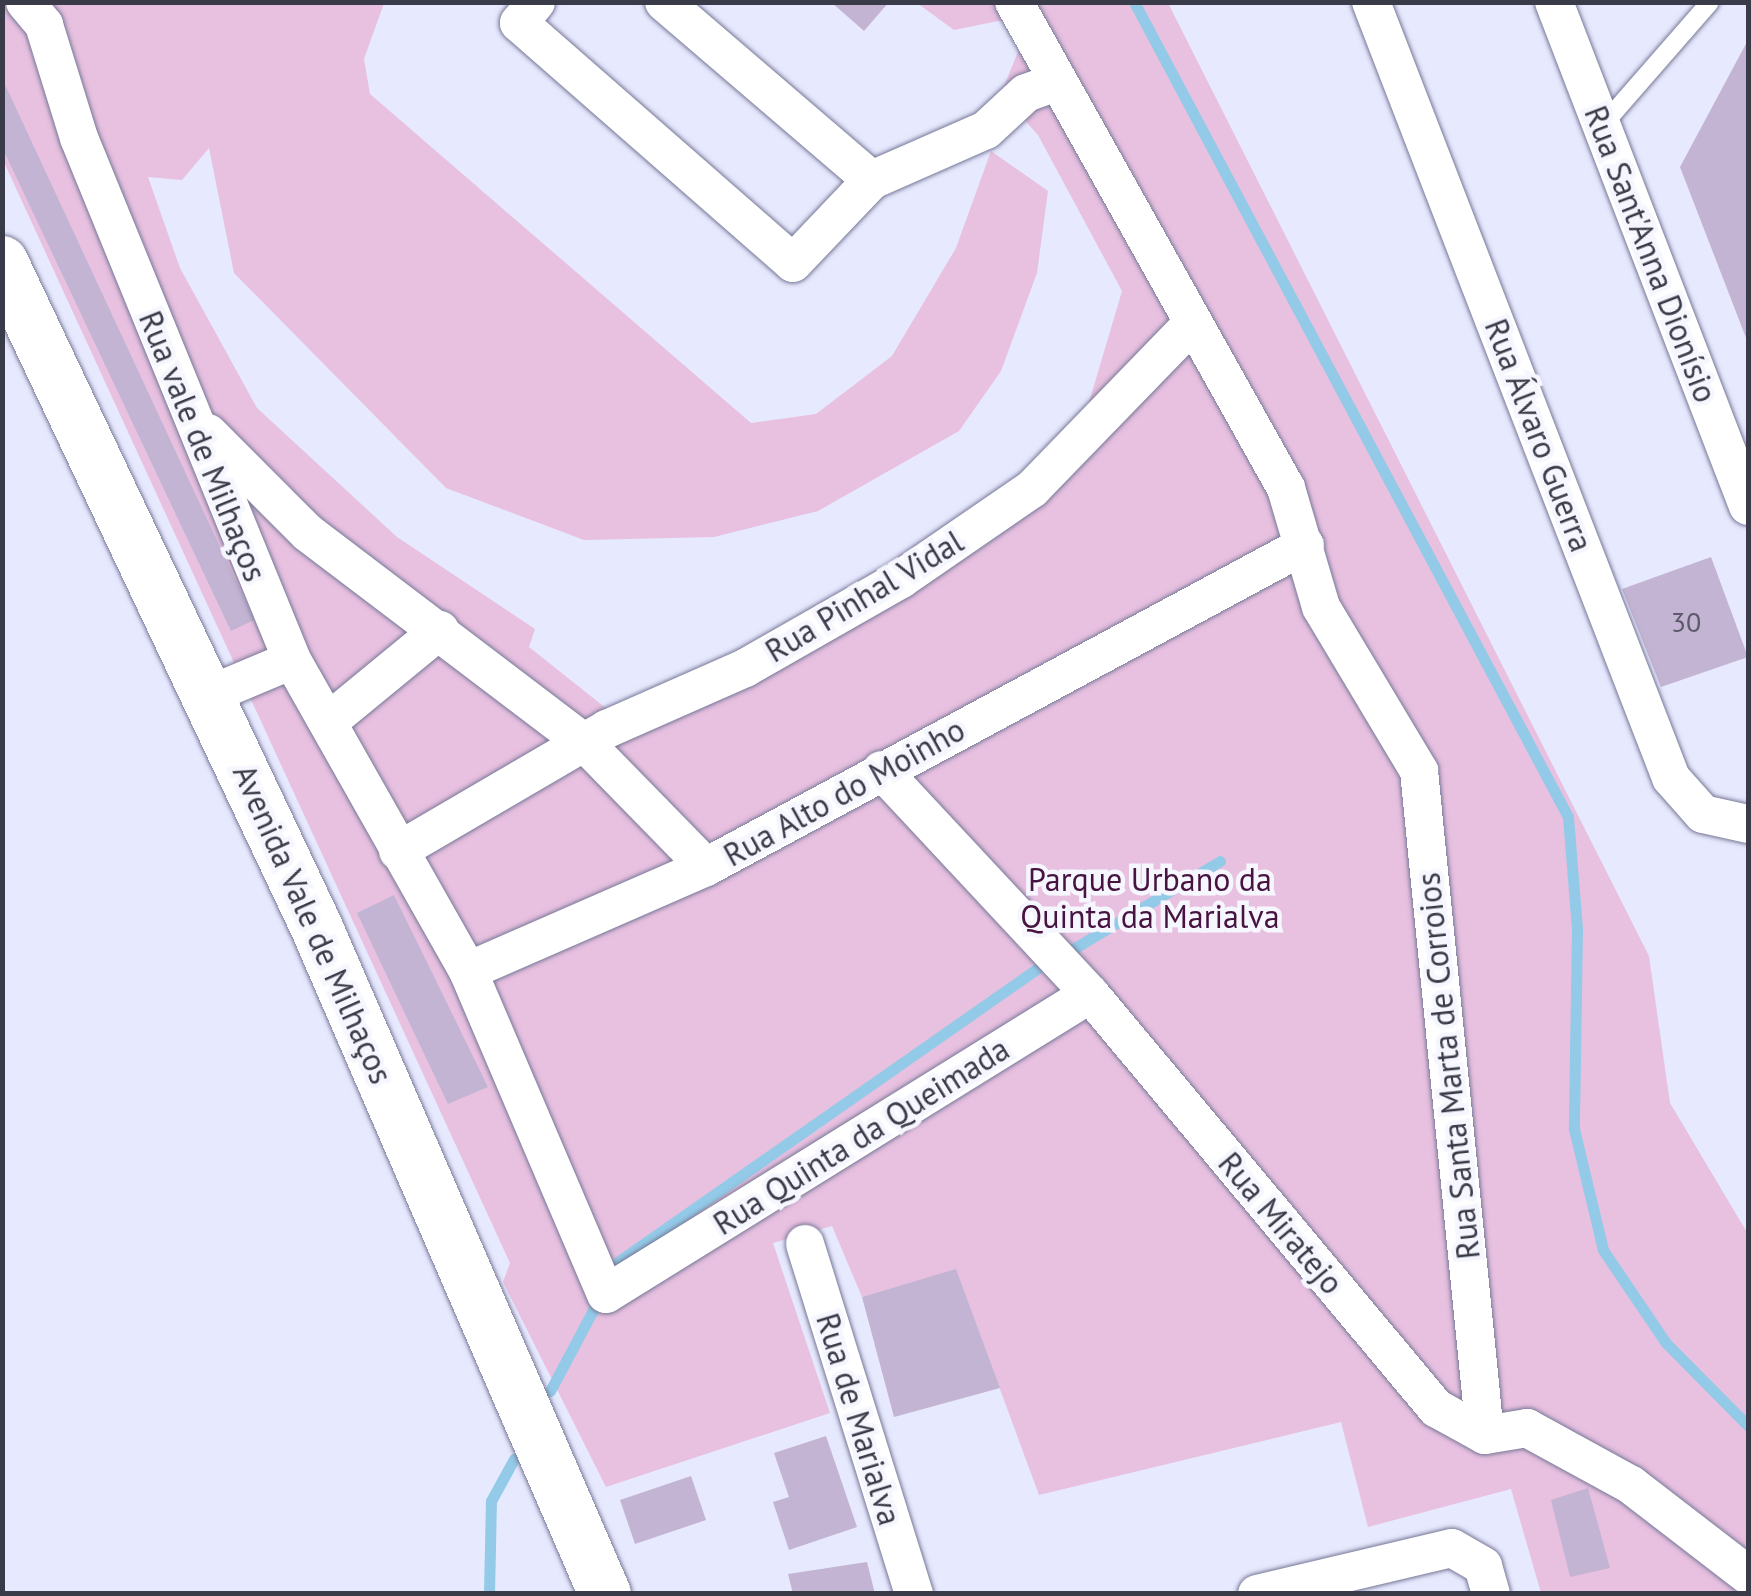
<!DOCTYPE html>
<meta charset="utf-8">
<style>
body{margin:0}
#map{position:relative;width:1751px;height:1596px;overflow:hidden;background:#e7e9fe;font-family:"PT Sans",sans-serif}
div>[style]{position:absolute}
.green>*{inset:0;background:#e8c0e0}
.stream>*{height:11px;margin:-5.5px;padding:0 5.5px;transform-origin:5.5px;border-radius:5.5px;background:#93cae7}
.building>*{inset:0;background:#c3b4d3}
.roads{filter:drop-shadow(0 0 2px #767897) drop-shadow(0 0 2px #767897)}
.lane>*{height:18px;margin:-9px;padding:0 9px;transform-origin:9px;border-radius:9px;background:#fff}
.street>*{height:38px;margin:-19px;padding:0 19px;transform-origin:19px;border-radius:19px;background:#fff}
.secondary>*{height:52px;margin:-26px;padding:0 26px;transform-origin:26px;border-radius:26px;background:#fff}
span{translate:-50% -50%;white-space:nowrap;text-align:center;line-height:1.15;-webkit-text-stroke:9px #f6f7fe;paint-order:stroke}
.number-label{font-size:28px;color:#5c596b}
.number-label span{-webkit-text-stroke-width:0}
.street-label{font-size:32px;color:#3a3b48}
.park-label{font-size:32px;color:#471341}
.frame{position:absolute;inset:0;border:5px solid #3a3b48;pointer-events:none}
</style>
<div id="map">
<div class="green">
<div style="clip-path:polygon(2px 3px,384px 3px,364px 59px,370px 94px,751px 423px,816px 414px,892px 356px,956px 248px,991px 151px,1048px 191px,1037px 273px,1001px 371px,959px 431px,818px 511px,714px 537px,584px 540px,446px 488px,234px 273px,209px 148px,182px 180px,148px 177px,180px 268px,257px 408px,397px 537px,535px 629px,529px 647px,607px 709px,681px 684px,941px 537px,1082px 426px,1122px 291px,1038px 135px,1001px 94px,1019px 49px,1003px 20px,954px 30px,917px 3px,1168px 3px,1649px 956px,1670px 1103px,1748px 1234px,1748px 1593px,1541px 1593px,1511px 1489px,1368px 1527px,1341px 1422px,1039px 1495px,956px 1270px,862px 1297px,832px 1226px,773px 1243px,830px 1413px,606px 1487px,503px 1282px,510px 1263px,3px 160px)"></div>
</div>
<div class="stream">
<div style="left:1134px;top:2px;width:923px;rotate:61.96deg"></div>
<div style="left:1568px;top:817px;width:112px;rotate:85.4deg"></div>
<div style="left:1577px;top:929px;width:200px;rotate:90.9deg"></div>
<div style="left:1574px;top:1129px;width:124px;rotate:76.5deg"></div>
<div style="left:1603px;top:1250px;width:112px;rotate:55.9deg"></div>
<div style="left:1666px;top:1343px;width:117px;rotate:45.3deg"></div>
<div style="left:1068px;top:952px;width:177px;rotate:-30.9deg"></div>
<div style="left:610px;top:1278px;width:19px;rotate:-62deg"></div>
<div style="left:619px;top:1261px;width:511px;rotate:-34.96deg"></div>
<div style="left:550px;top:1391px;width:109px;rotate:-62deg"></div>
<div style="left:489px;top:1594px;width:93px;rotate:-88.8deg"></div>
<div style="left:491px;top:1501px;width:48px;rotate:-61.3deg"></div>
</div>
<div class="building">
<div style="clip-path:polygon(831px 2px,889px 2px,864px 31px)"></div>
<div style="clip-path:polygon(1748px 40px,1748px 343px,1680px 167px)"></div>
<div style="clip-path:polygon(2px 78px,254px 620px,231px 631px,2px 147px)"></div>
<div style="clip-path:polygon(1711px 557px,1748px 657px,1661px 687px,1622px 589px)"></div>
<div style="clip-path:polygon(394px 895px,488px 1087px,448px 1104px,357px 913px)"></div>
<div style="clip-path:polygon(956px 1269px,1000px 1388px,894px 1417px,862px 1297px)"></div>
<div style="clip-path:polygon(826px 1436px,857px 1527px,789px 1550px,773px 1502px,789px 1497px,774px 1453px)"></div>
<div style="clip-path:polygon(691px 1476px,706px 1520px,635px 1544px,620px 1500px)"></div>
<div style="clip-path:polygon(1588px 1488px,1610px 1568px,1570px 1577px,1551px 1500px)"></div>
<div style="clip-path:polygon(867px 1562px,875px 1594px,793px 1594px,788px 1574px)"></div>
</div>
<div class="roads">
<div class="lane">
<div style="left:1602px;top:126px;width:164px;rotate:-48.9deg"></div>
</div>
<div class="street">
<div style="left:25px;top:2px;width:30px;rotate:50deg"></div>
<div style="left:44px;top:25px;width:118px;rotate:72.8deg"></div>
<div style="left:79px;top:138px;width:564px;rotate:67.8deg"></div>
<div style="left:292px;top:660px;width:357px;rotate:60.5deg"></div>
<div style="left:468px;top:971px;width:351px;rotate:66.9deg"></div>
<div style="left:606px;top:1294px;width:569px;rotate:-31.79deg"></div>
<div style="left:1090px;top:994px;width:306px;rotate:-133deg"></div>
<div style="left:536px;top:2px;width:27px;rotate:129deg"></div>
<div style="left:519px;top:23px;width:364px;rotate:41.2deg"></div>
<div style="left:793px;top:263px;width:115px;rotate:-46.4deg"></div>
<div style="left:872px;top:180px;width:124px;rotate:-23.7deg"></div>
<div style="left:986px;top:130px;width:54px;rotate:-42.8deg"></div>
<div style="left:1026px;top:93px;width:32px;rotate:-20deg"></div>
<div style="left:664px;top:2px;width:274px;rotate:40.6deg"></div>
<div style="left:1014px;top:2px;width:557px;rotate:60.77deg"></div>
<div style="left:1286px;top:488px;width:124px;rotate:73.6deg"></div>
<div style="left:1321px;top:607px;width:191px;rotate:59.1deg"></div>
<div style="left:1419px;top:771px;width:667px;rotate:84.32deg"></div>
<div style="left:1371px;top:2px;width:832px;rotate:68.86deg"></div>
<div style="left:1671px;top:778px;width:48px;rotate:48.4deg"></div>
<div style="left:1703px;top:814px;width:46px;rotate:12.5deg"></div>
<div style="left:1554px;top:2px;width:540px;rotate:68.95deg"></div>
<div style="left:208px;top:433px;width:141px;rotate:45deg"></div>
<div style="left:308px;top:533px;width:350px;rotate:37.2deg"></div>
<div style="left:587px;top:745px;width:170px;rotate:45.7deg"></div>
<div style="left:228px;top:687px;width:69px;rotate:-22.9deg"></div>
<div style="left:328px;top:722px;width:145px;rotate:-39.4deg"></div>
<div style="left:398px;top:851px;width:242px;rotate:-30.3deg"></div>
<div style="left:607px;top:729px;width:151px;rotate:-23.8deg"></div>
<div style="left:745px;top:668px;width:180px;rotate:-29.7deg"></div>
<div style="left:901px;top:579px;width:159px;rotate:-34.5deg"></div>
<div style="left:1032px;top:489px;width:231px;rotate:-45.9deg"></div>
<div style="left:468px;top:971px;width:260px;rotate:-23.6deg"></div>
<div style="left:706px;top:867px;width:680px;rotate:-28.26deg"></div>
<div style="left:1090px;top:994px;width:540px;rotate:50.11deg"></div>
<div style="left:1436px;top:1408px;width:56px;rotate:28.9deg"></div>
<div style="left:805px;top:1244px;width:367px;rotate:72.7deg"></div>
<div style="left:1485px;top:1435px;width:43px;rotate:-9.5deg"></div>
<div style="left:1527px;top:1428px;width:119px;rotate:28.7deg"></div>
<div style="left:1631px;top:1485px;width:148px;rotate:37.6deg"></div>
<div style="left:1257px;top:1594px;width:200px;rotate:-13.3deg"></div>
<div style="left:1452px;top:1548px;width:36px;rotate:30deg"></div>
<div style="left:1483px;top:1566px;width:29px;rotate:74deg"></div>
</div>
<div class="secondary">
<div style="left:2px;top:262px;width:735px;rotate:64.69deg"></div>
<div style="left:316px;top:926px;width:728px;rotate:66.61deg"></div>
</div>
</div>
<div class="number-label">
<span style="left:1686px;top:622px">30</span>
</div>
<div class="street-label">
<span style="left:1651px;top:254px;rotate:69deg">Rua Sant'Anna Dionísio</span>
<span style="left:1539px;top:435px;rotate:69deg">Rua Álvaro Guerra</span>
<span style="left:203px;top:446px;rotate:68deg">Rua vale de Milhaços</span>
<span style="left:864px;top:596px;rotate:-31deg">Rua Pinhal Vidal</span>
<span style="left:844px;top:792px;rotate:-29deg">Rua Alto do Moinho</span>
<span style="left:313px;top:924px;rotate:66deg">Avenida Vale de Milhaços</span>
<span style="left:1448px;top:1066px;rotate:-96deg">Rua Santa Marta de Corroios</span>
<span style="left:861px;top:1136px;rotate:-32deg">Rua Quinta da Queimada</span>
<span style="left:1281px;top:1223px;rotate:50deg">Rua Miratejo</span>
<span style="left:859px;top:1419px;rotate:73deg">Rua de Marialva</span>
</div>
<div class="park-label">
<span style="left:1150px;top:898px">Parque Urbano da<br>Quinta da Marialva</span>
</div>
<div class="frame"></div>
</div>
